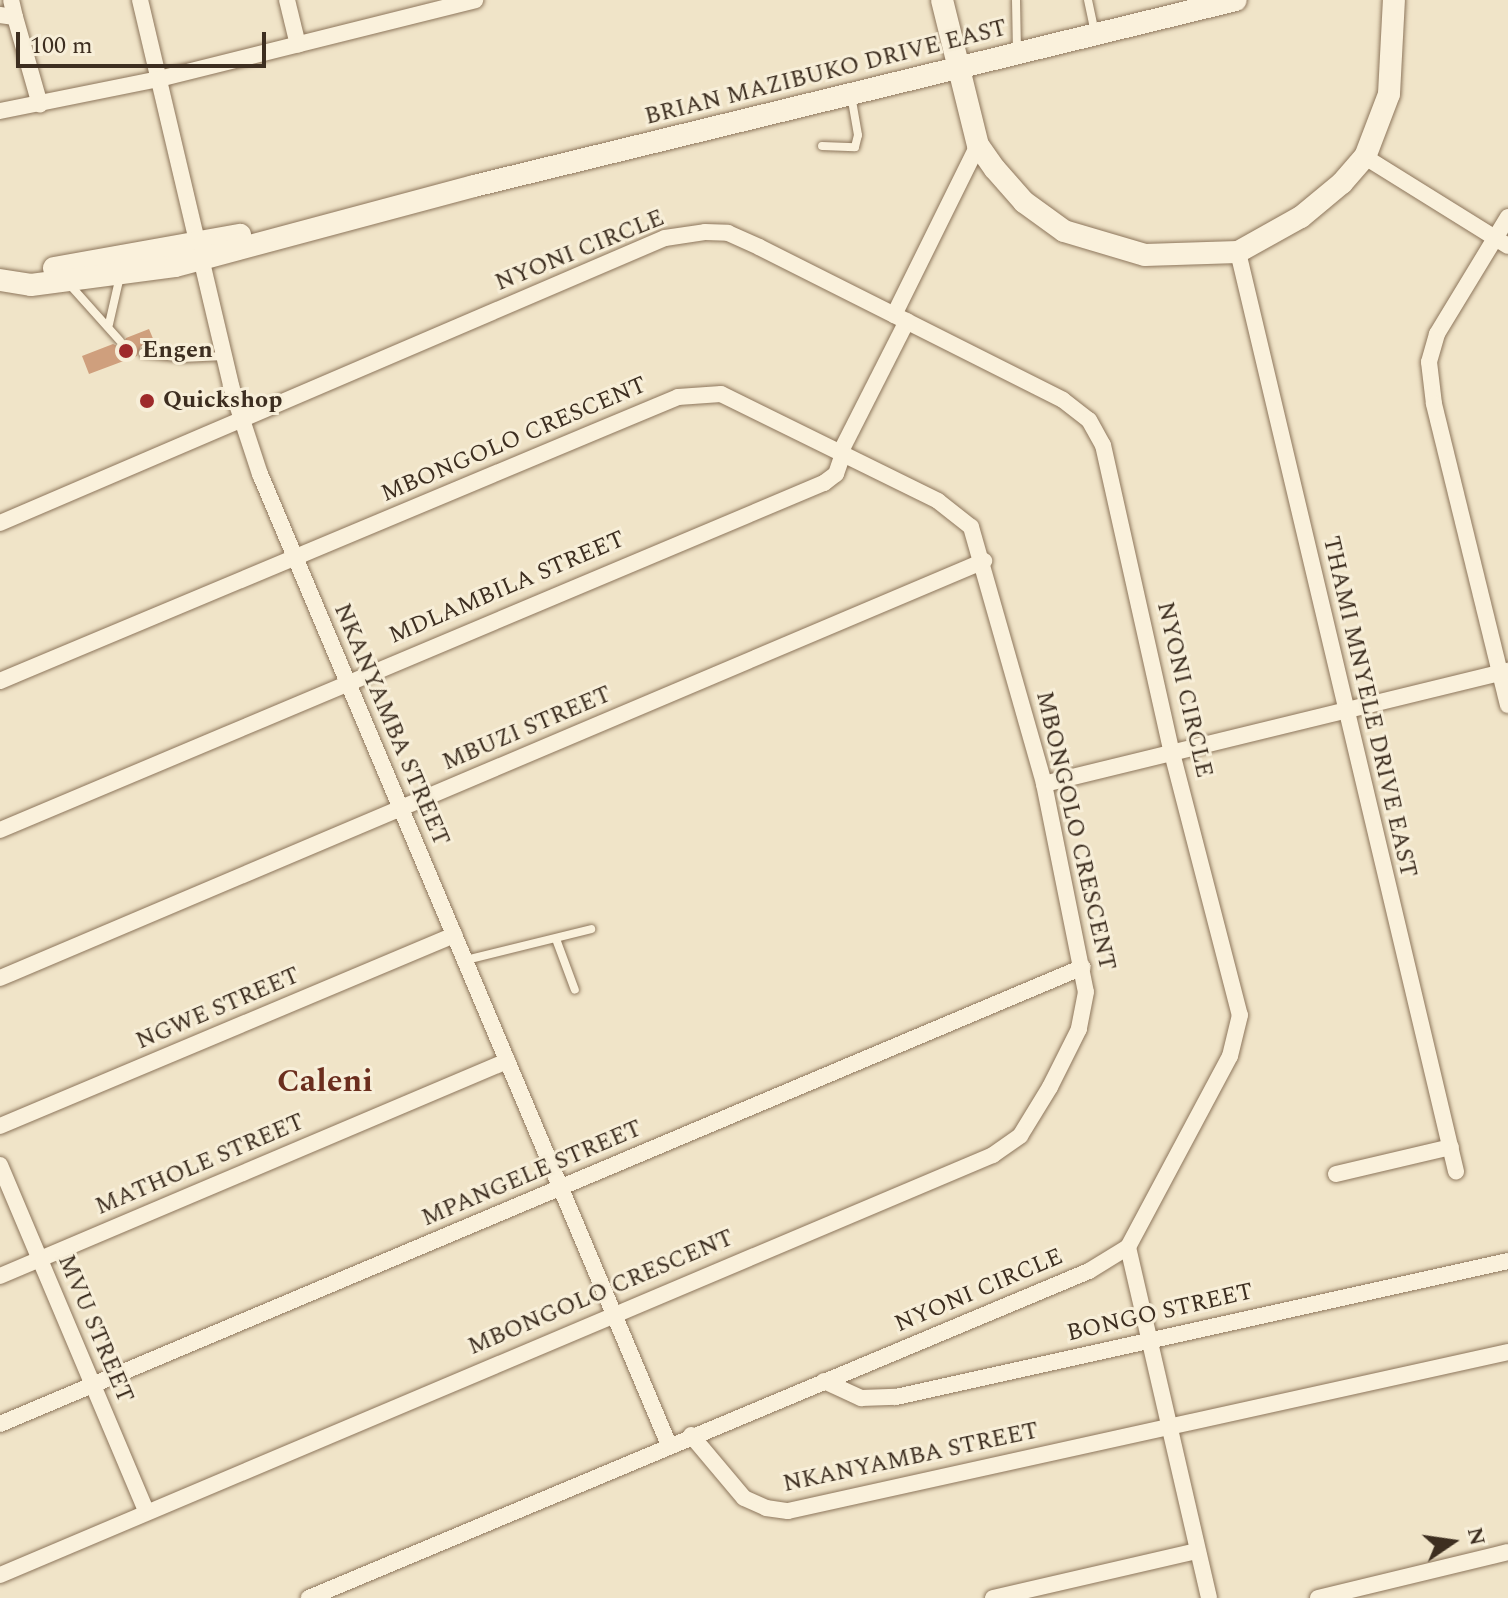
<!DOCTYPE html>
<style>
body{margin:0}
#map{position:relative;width:1508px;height:1598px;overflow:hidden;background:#f0e4c8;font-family:Spectral,serif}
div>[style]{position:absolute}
.building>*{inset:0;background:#cf9f7d}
.roads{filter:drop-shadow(0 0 2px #8d765c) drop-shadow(0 0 2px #8d765c)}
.lane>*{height:8px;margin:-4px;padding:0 4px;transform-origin:4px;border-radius:4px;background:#faf1dc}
.street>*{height:16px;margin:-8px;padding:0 8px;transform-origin:8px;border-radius:8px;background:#faf1dc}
.secondary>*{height:22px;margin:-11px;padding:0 11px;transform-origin:11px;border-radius:11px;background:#faf1dc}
.dots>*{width:22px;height:22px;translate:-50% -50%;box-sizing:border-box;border:4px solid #f7eed8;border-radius:50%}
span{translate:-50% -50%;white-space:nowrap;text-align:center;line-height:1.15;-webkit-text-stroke:6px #f7eed8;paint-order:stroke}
.street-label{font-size:24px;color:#3d2e20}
.poi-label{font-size:24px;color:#3d2e20;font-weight:700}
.left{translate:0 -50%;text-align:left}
.district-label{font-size:32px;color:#6b2e1e;font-weight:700}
.north{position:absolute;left:1412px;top:1502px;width:80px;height:80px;-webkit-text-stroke:6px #f7eed8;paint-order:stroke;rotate:77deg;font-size:22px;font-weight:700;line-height:32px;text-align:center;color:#3d2e20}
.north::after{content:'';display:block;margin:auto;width:28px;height:36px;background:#3d2e20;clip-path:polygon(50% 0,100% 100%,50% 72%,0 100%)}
.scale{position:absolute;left:16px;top:32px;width:250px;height:36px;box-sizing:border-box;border:4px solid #3d2e20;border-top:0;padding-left:10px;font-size:24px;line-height:28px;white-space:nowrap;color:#3d2e20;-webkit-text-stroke:6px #f7eed8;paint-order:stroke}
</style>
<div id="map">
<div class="building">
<div style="clip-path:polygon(149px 329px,157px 348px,141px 346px,137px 356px,89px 374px,82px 356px,113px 344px,122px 348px,126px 338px)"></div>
</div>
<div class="roads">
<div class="lane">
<div style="left:1016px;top:0;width:52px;rotate:88.9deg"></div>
<div style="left:1088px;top:0;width:35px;rotate:78deg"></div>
<div style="left:822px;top:146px;width:33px;rotate:2deg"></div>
<div style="left:855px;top:147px;width:12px;rotate:-76deg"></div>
<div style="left:858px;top:135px;width:41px;rotate:-99.9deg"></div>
<div style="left:70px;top:285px;width:75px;rotate:48.2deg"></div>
<div style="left:109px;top:324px;width:49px;rotate:-77.1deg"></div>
<div style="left:143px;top:353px;width:38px;rotate:7deg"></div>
<div style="left:181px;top:358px;width:43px;rotate:-2.7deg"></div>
<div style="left:556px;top:939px;width:54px;rotate:69.6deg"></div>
<div style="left:466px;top:960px;width:129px;rotate:-13.9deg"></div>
</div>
<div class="street">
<div style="left:140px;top:0;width:397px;rotate:76.7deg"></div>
<div style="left:231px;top:386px;width:93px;rotate:71.8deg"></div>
<div style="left:260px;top:474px;width:1054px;rotate:67.16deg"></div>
<div style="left:287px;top:0;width:46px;rotate:76.3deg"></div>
<div style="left:0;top:15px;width:15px;rotate:8deg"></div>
<div style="left:15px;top:17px;width:17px;rotate:-103deg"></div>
<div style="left:15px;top:17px;width:91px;rotate:74.1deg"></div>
<div style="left:0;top:111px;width:162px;rotate:-11.4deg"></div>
<div style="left:159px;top:79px;width:326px;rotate:-14deg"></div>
<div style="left:1365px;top:157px;width:168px;rotate:31.9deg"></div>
<div style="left:1508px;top:217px;width:137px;rotate:121.3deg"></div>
<div style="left:1437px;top:334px;width:29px;rotate:106deg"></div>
<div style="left:1429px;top:362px;width:42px;rotate:83.2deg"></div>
<div style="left:1434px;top:404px;width:310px;rotate:76.2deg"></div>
<div style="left:1238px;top:252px;width:945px;rotate:76.66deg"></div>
<div style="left:894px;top:315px;width:190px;rotate:-63.7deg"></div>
<div style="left:840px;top:453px;width:148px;rotate:-63.1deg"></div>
<div style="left:0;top:523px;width:723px;rotate:-23.2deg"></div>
<div style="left:665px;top:238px;width:40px;rotate:-8.5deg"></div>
<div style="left:705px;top:232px;width:23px;rotate:2deg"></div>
<div style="left:728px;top:233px;width:34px;rotate:24deg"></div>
<div style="left:759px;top:247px;width:340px;rotate:26.7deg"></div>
<div style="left:1063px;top:400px;width:33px;rotate:38deg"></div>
<div style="left:1089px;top:420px;width:29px;rotate:61deg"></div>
<div style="left:1103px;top:445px;width:316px;rotate:77.4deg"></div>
<div style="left:1172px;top:753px;width:271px;rotate:75.5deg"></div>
<div style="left:1240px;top:1015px;width:42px;rotate:103.7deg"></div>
<div style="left:1230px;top:1056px;width:217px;rotate:118.1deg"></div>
<div style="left:1128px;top:1247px;width:46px;rotate:148.4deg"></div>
<div style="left:1089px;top:1271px;width:846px;rotate:157.26deg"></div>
<div style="left:0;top:681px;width:735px;rotate:-22.73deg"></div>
<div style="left:678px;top:397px;width:43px;rotate:-4deg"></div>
<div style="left:721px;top:394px;width:242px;rotate:26.2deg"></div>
<div style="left:938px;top:501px;width:42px;rotate:38.2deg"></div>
<div style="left:971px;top:527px;width:267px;rotate:74.1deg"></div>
<div style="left:1044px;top:784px;width:212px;rotate:78.6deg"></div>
<div style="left:1086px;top:992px;width:38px;rotate:101deg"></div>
<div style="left:1079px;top:1029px;width:65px;rotate:116.6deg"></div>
<div style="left:1050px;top:1087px;width:57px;rotate:121.5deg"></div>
<div style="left:1020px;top:1136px;width:33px;rotate:145deg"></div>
<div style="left:993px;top:1155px;width:1078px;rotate:157.07deg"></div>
<div style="left:1044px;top:784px;width:478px;rotate:-13.7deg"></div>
<div style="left:0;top:830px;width:894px;rotate:-22.84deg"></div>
<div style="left:824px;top:483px;width:15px;rotate:-37deg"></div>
<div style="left:836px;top:474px;width:21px;rotate:-71deg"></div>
<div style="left:0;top:978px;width:1069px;rotate:-22.97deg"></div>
<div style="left:0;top:1126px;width:493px;rotate:-22.8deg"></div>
<div style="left:0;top:1165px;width:376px;rotate:67.1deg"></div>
<div style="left:1336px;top:1174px;width:118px;rotate:-13.2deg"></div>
<div style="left:1128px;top:1247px;width:360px;rotate:77deg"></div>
<div style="left:0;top:1276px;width:551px;rotate:-22.98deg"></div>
<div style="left:824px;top:1381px;width:41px;rotate:24.7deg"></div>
<div style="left:861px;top:1398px;width:35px;rotate:-2deg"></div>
<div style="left:896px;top:1397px;width:627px;rotate:-12.53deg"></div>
<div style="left:0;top:1424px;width:1175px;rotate:-22.88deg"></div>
<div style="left:691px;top:1435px;width:82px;rotate:49.9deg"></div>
<div style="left:744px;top:1498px;width:24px;rotate:24deg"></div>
<div style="left:766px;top:1508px;width:22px;rotate:8deg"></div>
<div style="left:788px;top:1511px;width:737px;rotate:-12.45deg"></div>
<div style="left:993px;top:1598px;width:209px;rotate:-13deg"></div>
<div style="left:1318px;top:1598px;width:195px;rotate:-13.6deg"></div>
</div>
<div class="secondary">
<div style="left:942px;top:0;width:149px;rotate:76.1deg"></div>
<div style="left:978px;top:145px;width:29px;rotate:55deg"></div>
<div style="left:995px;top:169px;width:44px;rotate:48.7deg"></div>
<div style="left:1024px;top:202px;width:49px;rotate:35.9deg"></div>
<div style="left:1064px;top:231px;width:84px;rotate:16.5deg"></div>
<div style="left:1145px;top:255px;width:93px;rotate:-1.8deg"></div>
<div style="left:1238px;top:252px;width:72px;rotate:-29.1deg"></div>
<div style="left:1301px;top:217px;width:53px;rotate:-39.7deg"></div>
<div style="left:1342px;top:183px;width:35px;rotate:-49deg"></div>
<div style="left:1365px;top:157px;width:67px;rotate:-69.1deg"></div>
<div style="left:1389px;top:94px;width:94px;rotate:-87deg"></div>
<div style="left:54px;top:268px;width:189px;rotate:-10.1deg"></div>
<div style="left:0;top:280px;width:31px;rotate:9deg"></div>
<div style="left:31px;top:285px;width:145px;rotate:-7.5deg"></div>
<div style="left:175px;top:266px;width:310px;rotate:-15deg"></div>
<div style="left:474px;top:186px;width:784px;rotate:-13.72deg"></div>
</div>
</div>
<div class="dots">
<div style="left:126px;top:351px;background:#9e2a2b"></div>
<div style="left:147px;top:401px;background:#9e2a2b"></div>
</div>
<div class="street-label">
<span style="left:826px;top:73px;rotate:-14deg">BRIAN MAZIBUKO DRIVE EAST</span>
<span style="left:580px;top:251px;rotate:-22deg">NYONI CIRCLE</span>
<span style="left:514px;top:440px;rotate:-23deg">MBONGOLO CRESCENT</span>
<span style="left:507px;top:588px;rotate:-23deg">MDLAMBILA STREET</span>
<span style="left:1184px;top:690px;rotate:77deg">NYONI CIRCLE</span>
<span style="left:1369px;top:707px;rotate:77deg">THAMI MNYELE DRIVE EAST</span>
<span style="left:391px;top:725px;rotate:67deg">NKANYAMBA STREET</span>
<span style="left:527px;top:729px;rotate:-23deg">MBUZI STREET</span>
<span style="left:1075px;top:831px;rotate:77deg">MBONGOLO CRESCENT</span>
<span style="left:218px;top:1009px;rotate:-23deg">NGWE STREET</span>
<span style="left:200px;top:1165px;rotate:-23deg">MATHOLE STREET</span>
<span style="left:532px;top:1174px;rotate:-23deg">MPANGELE STREET</span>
<span style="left:979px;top:1291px;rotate:-23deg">NYONI CIRCLE</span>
<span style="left:601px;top:1293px;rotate:-23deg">MBONGOLO CRESCENT</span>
<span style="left:1160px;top:1313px;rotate:-13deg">BONGO STREET</span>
<span style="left:95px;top:1329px;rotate:67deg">MVU STREET</span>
<span style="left:911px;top:1458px;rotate:-12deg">NKANYAMBA STREET</span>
</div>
<div class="poi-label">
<span class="left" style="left:142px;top:351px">Engen</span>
<span class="left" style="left:163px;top:401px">Quickshop</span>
</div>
<div class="district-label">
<span style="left:325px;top:1082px">Caleni</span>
</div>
<div class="north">N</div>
<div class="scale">100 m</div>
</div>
